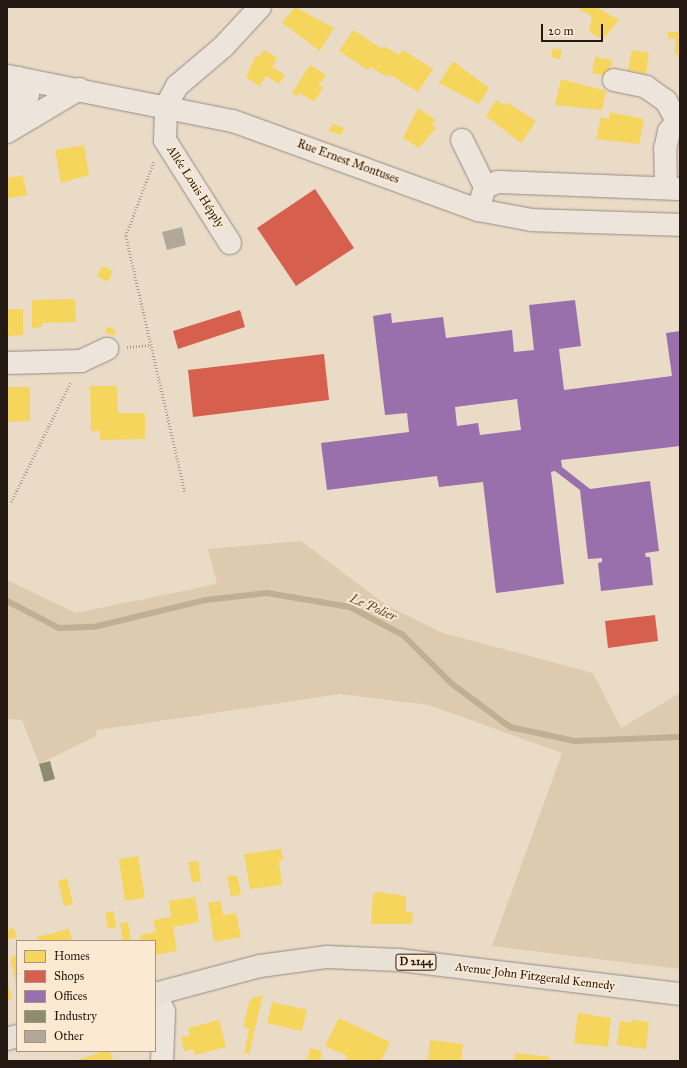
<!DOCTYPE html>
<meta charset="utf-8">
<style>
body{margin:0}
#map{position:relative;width:687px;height:1068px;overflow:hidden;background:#eadbc7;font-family:"IM FELL Great Primer",serif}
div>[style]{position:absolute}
.green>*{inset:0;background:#decaaf}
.homes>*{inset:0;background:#f6d55c}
.shops>*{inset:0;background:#d6604d}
.offices>*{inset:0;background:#9970ab}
.industry>*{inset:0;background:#8c8c6e}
.stream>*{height:6px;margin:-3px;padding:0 3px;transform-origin:3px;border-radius:3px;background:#c2ae95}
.building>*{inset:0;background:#b2a89a}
.path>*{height:2.5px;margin-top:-1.25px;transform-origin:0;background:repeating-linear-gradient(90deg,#a7a097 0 1px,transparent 0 3px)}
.roads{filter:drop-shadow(0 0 1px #958b80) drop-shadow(0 0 1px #958b80)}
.street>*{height:22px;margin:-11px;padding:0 11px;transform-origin:11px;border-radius:11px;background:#ede5db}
.secondary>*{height:22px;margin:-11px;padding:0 11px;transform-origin:11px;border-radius:11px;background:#ede5db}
.primary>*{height:22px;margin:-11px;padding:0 11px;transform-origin:11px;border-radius:11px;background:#e9e1d5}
span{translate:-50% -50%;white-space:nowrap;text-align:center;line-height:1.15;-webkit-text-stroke:4px #fbe9d1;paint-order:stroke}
.shield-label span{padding:1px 3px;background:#fbe9d1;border:1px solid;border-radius:3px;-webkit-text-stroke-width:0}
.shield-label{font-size:11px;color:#241812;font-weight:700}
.street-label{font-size:12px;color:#241812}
.water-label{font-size:13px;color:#5c4c3e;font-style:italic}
.frame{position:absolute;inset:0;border:8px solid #241812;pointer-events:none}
.legend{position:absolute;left:16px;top:940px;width:140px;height:112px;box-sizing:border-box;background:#fbe9d1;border:1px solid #a59585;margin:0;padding:5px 7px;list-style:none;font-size:12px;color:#241812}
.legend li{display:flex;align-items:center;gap:8px;height:20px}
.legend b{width:20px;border:1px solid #a59585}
.scale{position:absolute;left:541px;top:24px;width:62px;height:18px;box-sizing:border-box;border:2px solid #241812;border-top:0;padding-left:5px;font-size:12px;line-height:14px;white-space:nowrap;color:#241812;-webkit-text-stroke:3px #fbe9d1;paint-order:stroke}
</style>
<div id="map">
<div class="green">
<div style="clip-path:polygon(301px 541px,386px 605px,443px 633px,593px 673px,621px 728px,680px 693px,680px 969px,492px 946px,562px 753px,429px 705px,340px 694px,207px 714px,97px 730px,96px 736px,39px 764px,22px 720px,7px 719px,7px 580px,76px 613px,217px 584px,208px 549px)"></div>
</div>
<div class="homes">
<div style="clip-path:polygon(295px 7px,334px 28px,320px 51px,282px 23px)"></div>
<div style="clip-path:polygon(582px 7px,596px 7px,619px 20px,603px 39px,589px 32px,592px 16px,580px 10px)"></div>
<div style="clip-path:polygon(353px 30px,382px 49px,384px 46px,399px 55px,403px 50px,433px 69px,418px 92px,389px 74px,387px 77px,371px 67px,368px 70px,339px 51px)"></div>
<div style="clip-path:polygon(668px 32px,680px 32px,680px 55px,675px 55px,675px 38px,668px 39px)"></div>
<div style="clip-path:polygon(553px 48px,562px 50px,560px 59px,551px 57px)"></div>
<div style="clip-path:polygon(264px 50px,277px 58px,272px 67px,285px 75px,279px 84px,266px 76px,259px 86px,246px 77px,256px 55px,259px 57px)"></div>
<div style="clip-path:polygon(632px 50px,649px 53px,646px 74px,628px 70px)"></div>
<div style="clip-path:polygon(595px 57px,612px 60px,608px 76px,592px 73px)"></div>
<div style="clip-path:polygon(453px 61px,489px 88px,479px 104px,439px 83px)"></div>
<div style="clip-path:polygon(310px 65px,326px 75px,319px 85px,323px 88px,314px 102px,300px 93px,297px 96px,292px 93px)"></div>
<div style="clip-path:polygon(561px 79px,606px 91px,602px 110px,555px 105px)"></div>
<div style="clip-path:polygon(496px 100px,504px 105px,506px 102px,536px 121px,521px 143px,486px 116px)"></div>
<div style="clip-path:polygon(418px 108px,436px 120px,432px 125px,436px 128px,419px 148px,403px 138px)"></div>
<div style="clip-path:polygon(610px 112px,644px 119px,639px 144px,596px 139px,601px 117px,609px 119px)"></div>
<div style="clip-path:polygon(332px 124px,344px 128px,341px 135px,329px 131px)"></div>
<div style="clip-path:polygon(84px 145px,89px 175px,61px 183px,55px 150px)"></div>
<div style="clip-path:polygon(23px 175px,27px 195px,7px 199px,7px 178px)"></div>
<div style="clip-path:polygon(102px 266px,113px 271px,108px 282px,97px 276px)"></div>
<div style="clip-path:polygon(75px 299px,76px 322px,42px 323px,42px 327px,32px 328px,32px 300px)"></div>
<div style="clip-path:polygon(7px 309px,23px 309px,23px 335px,7px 336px)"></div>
<div style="clip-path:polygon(108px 326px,116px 331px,114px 336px,105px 332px)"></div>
<div style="clip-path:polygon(90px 386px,117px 386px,118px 413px,145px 413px,145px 439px,100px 440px,100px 431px,91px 431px)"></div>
<div style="clip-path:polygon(7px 387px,30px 387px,30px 421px,7px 422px)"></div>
<div style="clip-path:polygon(281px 849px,283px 860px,279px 860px,282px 885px,250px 889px,244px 854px)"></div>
<div style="clip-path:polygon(138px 856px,145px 898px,125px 901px,119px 859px)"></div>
<div style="clip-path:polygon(198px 861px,201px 881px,192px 882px,188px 862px)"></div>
<div style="clip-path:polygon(237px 875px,241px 895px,231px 896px,227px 876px)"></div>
<div style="clip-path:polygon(67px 878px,73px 904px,64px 906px,58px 881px)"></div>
<div style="clip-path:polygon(378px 892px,406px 896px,406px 912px,413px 913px,412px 924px,371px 924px,373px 894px)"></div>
<div style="clip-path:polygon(195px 897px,199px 922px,173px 927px,177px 951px,155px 955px,155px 941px,141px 941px,140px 935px,156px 932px,153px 920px,171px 917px,169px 901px)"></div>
<div style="clip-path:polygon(221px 901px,223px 915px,236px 913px,241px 937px,214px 942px,208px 903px)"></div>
<div style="clip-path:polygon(114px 911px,116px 927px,108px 929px,105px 913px)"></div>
<div style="clip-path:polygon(128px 922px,131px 941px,123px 941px,120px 923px)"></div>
<div style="clip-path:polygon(14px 928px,17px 937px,7px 940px,7px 930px)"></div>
<div style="clip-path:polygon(69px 929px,72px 941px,38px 941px,37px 937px)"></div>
<div style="clip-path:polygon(17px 955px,17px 984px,16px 984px,10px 958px)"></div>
<div style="clip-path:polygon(7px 981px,12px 999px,7px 1000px)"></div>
<div style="clip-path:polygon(263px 995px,249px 1054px,244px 1053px,249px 1028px,243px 1027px,250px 999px)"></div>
<div style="clip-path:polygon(272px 1002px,307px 1010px,302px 1031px,267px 1023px)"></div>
<div style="clip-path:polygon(578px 1013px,611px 1018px,608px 1047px,574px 1043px)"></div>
<div style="clip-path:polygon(339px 1018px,390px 1042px,381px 1061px,345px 1061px,347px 1056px,325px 1046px)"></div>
<div style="clip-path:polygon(219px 1020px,226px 1047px,195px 1055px,193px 1049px,184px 1051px,181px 1038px,190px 1035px,188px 1028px)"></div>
<div style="clip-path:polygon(632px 1020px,649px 1022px,646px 1049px,617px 1045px,620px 1021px,632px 1023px)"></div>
<div style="clip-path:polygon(430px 1040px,463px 1044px,461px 1061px,428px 1061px)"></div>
<div style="clip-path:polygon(310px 1048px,322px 1051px,320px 1061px,307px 1061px)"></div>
<div style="clip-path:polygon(104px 1051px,110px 1051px,113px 1061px,75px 1061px)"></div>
<div style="clip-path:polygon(515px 1053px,550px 1057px,550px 1061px,514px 1061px)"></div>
</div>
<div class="shops">
<div style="clip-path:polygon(315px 189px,354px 248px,296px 286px,257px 228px)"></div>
<div style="clip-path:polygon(240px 310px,245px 327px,178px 349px,173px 331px)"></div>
<div style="clip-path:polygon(324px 354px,329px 400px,193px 417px,188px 370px)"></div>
<div style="clip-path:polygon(655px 615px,658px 641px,608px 648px,605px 621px)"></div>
</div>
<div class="offices">
<div style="clip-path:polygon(evenodd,575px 300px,581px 346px,559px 349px,564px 390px,672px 376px,666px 333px,680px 331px,680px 446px,561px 460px,562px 467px,590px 489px,650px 481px,659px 551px,645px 553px,646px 557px,650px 557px,653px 585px,601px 591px,598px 563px,602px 562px,602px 558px,588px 559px,580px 490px,555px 471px,551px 472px,564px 584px,496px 593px,483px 482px,439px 487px,437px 476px,327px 490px,321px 443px,409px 432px,407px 413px,385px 415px,373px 316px,391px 313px,392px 323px,443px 317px,446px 338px,512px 330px,514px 352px,534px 350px,529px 305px,575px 300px,517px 399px,521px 430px,480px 435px,478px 423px,457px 426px,455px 407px,517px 399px)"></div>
</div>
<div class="industry">
<div style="clip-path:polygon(50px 761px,55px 779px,44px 782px,39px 764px)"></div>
</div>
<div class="stream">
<div style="left:7px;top:601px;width:59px;rotate:27.4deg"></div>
<div style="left:59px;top:628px;width:35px;rotate:-2deg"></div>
<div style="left:94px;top:627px;width:115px;rotate:-13.6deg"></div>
<div style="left:206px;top:600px;width:61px;rotate:-6.5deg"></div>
<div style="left:267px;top:593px;width:84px;rotate:9.6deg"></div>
<div style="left:350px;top:607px;width:60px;rotate:27.8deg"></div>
<div style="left:403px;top:635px;width:68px;rotate:45deg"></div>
<div style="left:451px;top:683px;width:74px;rotate:36.7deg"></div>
<div style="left:510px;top:727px;width:66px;rotate:12.2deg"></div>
<div style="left:575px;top:741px;width:105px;rotate:-2.2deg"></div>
</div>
<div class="building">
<div style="clip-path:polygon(182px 227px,186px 245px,167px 250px,162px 232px)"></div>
</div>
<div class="path">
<div style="left:154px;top:162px;width:79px;rotate:110.7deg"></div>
<div style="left:126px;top:236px;width:263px;rotate:77deg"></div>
<div style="left:127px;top:347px;width:24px;rotate:-5deg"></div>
<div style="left:11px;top:502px;width:133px;rotate:-63.6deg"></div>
</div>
<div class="roads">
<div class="street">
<div style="left:614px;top:80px;width:33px;rotate:12deg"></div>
<div style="left:646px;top:87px;width:24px;rotate:35deg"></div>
<div style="left:666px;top:101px;width:23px;rotate:61deg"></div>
<div style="left:7px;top:92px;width:18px;rotate:-52deg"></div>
<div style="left:18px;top:78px;width:12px;rotate:48deg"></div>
<div style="left:26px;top:87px;width:8px;rotate:76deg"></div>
<div style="left:28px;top:95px;width:31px;rotate:132deg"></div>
<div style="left:7px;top:132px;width:84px;rotate:-30.8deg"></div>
<div style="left:462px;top:140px;width:52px;rotate:63.9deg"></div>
<div style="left:666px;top:188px;width:39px;rotate:-91deg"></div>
<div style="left:665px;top:149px;width:18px;rotate:-77deg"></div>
<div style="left:669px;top:131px;width:16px;rotate:-47deg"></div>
<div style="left:478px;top:210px;width:24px;rotate:-73deg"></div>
<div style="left:485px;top:187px;width:14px;rotate:-21deg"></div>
<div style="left:498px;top:182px;width:182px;rotate:2.2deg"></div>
<div style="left:230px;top:243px;width:122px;rotate:-122.3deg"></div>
<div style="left:165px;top:140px;width:34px;rotate:-88deg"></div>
<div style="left:166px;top:106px;width:23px;rotate:-61deg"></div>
<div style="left:177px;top:86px;width:60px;rotate:-40.3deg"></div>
<div style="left:223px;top:47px;width:54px;rotate:-47.2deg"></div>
<div style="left:7px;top:363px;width:74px;rotate:-1.5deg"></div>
<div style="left:81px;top:361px;width:29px;rotate:-25deg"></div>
<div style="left:156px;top:994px;width:20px;rotate:66deg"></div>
<div style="left:164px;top:1012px;width:49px;rotate:92.3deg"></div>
</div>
<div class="secondary">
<div style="left:7px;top:76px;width:230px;rotate:11.3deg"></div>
<div style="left:233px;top:121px;width:261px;rotate:20deg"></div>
<div style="left:478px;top:210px;width:55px;rotate:10.5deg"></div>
<div style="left:532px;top:220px;width:148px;rotate:1.9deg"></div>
</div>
<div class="primary">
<div style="left:155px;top:994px;width:109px;rotate:-14.9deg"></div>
<div style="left:260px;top:966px;width:68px;rotate:-7.7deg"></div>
<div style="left:327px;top:957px;width:72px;rotate:2.4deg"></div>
<div style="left:399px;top:960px;width:283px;rotate:6.9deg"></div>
<div style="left:7px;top:1039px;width:10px;rotate:-17deg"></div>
</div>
</div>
<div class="shield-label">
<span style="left:416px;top:962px">D 2144</span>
</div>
<div class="street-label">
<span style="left:348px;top:162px;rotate:20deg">Rue Ernest Montuses</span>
<span style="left:195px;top:187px;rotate:57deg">Allée Louis Hépply</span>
<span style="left:535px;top:977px;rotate:7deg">Avenue John Fitzgerald Kennedy</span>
</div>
<div class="water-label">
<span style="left:373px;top:608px;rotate:24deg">Le Polier</span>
</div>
<div class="frame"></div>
<ul class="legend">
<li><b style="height:11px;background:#f6d55c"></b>Homes</li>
<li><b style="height:11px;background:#d6604d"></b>Shops</li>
<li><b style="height:11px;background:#9970ab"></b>Offices</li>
<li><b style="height:11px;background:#8c8c6e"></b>Industry</li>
<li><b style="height:11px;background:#b2a89a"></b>Other</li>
</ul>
<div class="scale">20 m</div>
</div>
